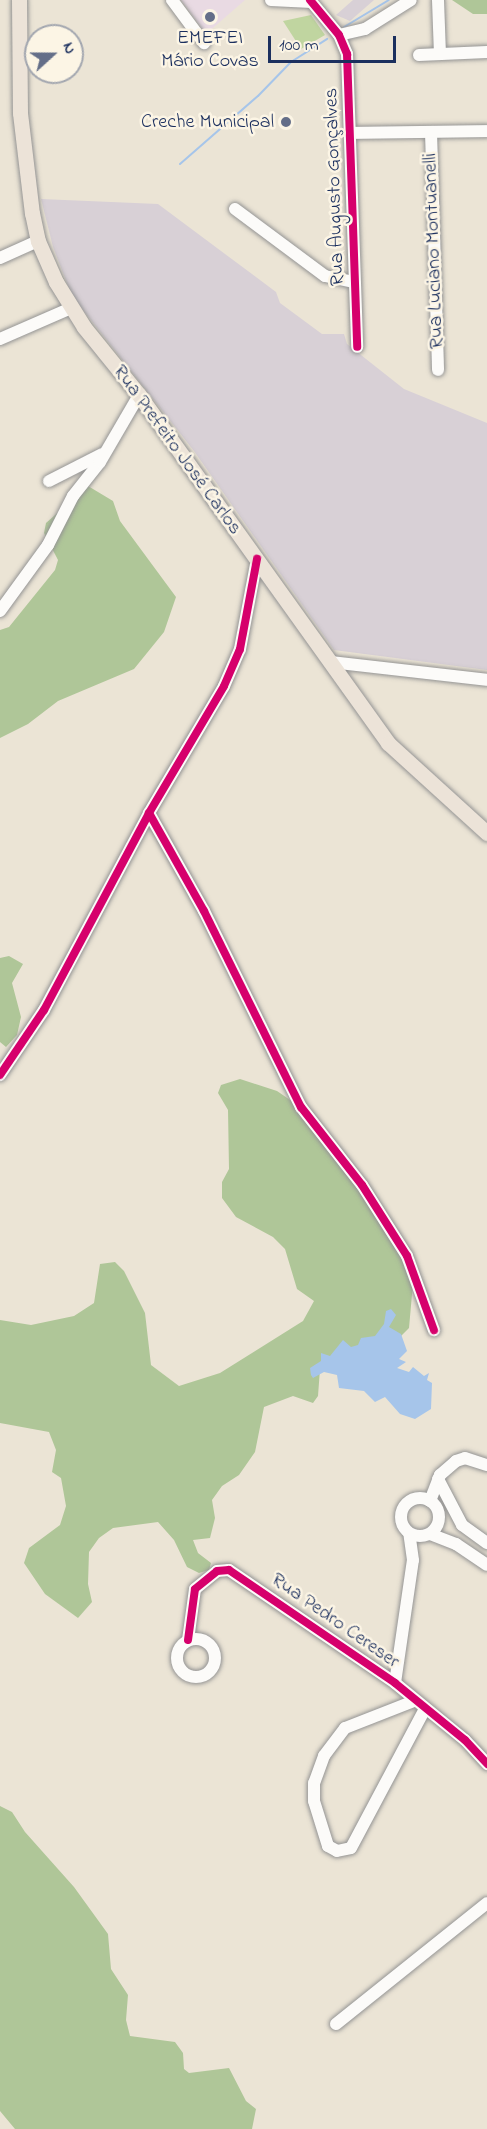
<!DOCTYPE html>
<meta charset="utf-8">
<style>
body{margin:0}
#map{position:relative;width:487px;height:2129px;overflow:hidden;background:#ebe4d5;font-family:"Indie Flower",sans-serif}
div>[style]{position:absolute}
.built>*{inset:0;background:#e9dae3}
.industrial>*{inset:0;background:#d8d0d6}
.green>*{inset:0;background:#c0d5a0}
.forest>*{inset:0;background:#afc698}
.water>*{inset:0;background:#a6c5ea}
.stream>*{height:2px;margin:-1px;padding:0 1px;transform-origin:1px;border-radius:1px;background:#a6c5ea}
.roads{filter:drop-shadow(0 0 2px #949494) drop-shadow(0 0 2px #949494)}
.minor>*{height:12px;margin:-6px;padding:0 6px;transform-origin:6px;border-radius:6px;background:#fcfbf9}
.minor>.ring{margin:-6px;padding:0;box-sizing:content-box;background:none;border:12px solid #fcfbf9;border-radius:50%}
.major>*{height:15px;margin:-7.5px;padding:0 7.5px;transform-origin:7.5px;border-radius:7.5px;background:#ece3d8}
.cycleway>*{height:8px;margin:-4px;padding:0 4px;transform-origin:4px;border-radius:4px;background:#d6006c}
.dots>*{width:16px;height:16px;translate:-50% -50%;box-sizing:border-box;border:3px solid #fcf5e5;border-radius:50%}
span{translate:-50% -50%;white-space:nowrap;text-align:center;line-height:1.15;-webkit-text-stroke:5px #fcf5e5;paint-order:stroke}
.poi-label{font-size:20px;color:#1b2f5e}
.right{translate:-100% -50%;text-align:right}
.street-label{font-size:20px;color:#1b2f5e}
.north{position:absolute;left:24px;top:24px;width:60px;height:60px;box-sizing:border-box;background:#fcf5e5;border:2px solid #a2a6af;border-radius:50%;rotate:69deg;font-size:16px;font-weight:700;line-height:24px;text-align:center;color:#1b2f5e}
.north::after{content:'';display:block;margin:auto;width:21px;height:27px;background:#646e88;clip-path:polygon(50% 0,100% 100%,50% 72%,0 100%)}
.scale{position:absolute;left:268px;top:36px;width:128px;height:27px;box-sizing:border-box;border:3px solid #1b2f5e;border-top:0;padding-left:8px;font-size:18px;line-height:21px;white-space:nowrap;color:#1b2f5e;-webkit-text-stroke:4px #fcf5e5;paint-order:stroke}
</style>
<div id="map">
<div class="built">
<div style="clip-path:polygon(181px 0,245px 0,206px 34px)"></div>
</div>
<div class="industrial">
<div style="clip-path:polygon(353px 0,374px 0,350px 21px,336px 15px)"></div>
<div style="clip-path:polygon(41px 199px,158px 204px,276px 292px,280px 303px,322px 334px,344px 334px,347px 344px,404px 389px,487px 423px,487px 670px,334px 650px,194px 451px,72px 296px,53px 247px)"></div>
</div>
<div class="green">
<div style="clip-path:polygon(311px 15px,325px 35px,301px 49px,283px 21px)"></div>
</div>
<div class="forest">
<div style="clip-path:polygon(452px 0,487px 0,487px 14px,473px 14px)"></div>
<div style="clip-path:polygon(88px 486px,113px 501px,120px 521px,176px 597px,164px 632px,134px 669px,58px 701px,28px 724px,0 738px,0 630px,9px 627px,55px 570px,58px 560px,44px 533px,46px 523px)"></div>
<div style="clip-path:polygon(9px 956px,23px 964px,12px 983px,21px 1017px,17px 1035px,6px 1047px,0 1042px,0 958px)"></div>
<div style="clip-path:polygon(240px 1079px,277px 1091px,293px 1102px,348px 1169px,414px 1272px,409px 1328px,399px 1338px,320px 1369px,318px 1396px,313px 1403px,293px 1396px,264px 1407px,255px 1452px,239px 1475px,222px 1486px,212px 1500px,215px 1518px,210px 1538px,193px 1540px,198px 1553px,211px 1563px,209px 1570px,199px 1573px,187px 1567px,174px 1540px,158px 1522px,113px 1528px,99px 1538px,89px 1552px,88px 1584px,92px 1602px,78px 1618px,45px 1594px,24px 1563px,29px 1548px,60px 1525px,66px 1506px,61px 1478px,52px 1472px,56px 1450px,49px 1432px,0 1423px,0 1320px,31px 1325px,74px 1316px,94px 1303px,100px 1264px,115px 1262px,124px 1271px,145px 1313px,151px 1365px,179px 1386px,220px 1373px,303px 1321px,314px 1301px,297px 1289px,285px 1249px,273px 1237px,236px 1217px,222px 1198px,222px 1182px,229px 1169px,228px 1110px,218px 1093px,221px 1085px)"></div>
<div style="clip-path:polygon(0 1806px,12px 1812px,25px 1832px,74px 1887px,108px 1934px,111px 1969px,128px 1995px,126px 2020px,130px 2036px,175px 2042px,183px 2053px,184px 2069px,189px 2073px,229px 2068px,246px 2101px,256px 2109px,252px 2129px,15px 2129px,0 2111px)"></div>
</div>
<div class="water">
<div style="clip-path:polygon(391px 1309px,396px 1315px,389px 1327px,401px 1334px,407px 1351px,399px 1359px,406px 1362px,397px 1368px,409px 1372px,413px 1367px,424px 1376px,429px 1373px,427px 1380px,432px 1383px,431px 1409px,415px 1419px,400px 1414px,385px 1397px,375px 1402px,364px 1391px,339px 1388px,337px 1375px,324px 1372px,313px 1378px,311px 1375px,310px 1368px,321px 1361px,321px 1353px,330px 1356px,343px 1340px,351px 1347px,358px 1345px,361px 1338px,375px 1336px,384px 1324px,386px 1311px)"></div>
</div>
<div class="stream">
<div style="left:344px;top:27px;width:52px;rotate:-31deg"></div>
<div style="left:180px;top:164px;width:103px;rotate:-41.1deg"></div>
<div style="left:258px;top:96px;width:47px;rotate:-45.9deg"></div>
<div style="left:291px;top:62px;width:43px;rotate:-32.6deg"></div>
</div>
<div class="roads">
<div class="minor">
<div style="left:172px;top:0;width:54px;rotate:53.3deg"></div>
<div style="left:271px;top:0;width:41px;rotate:2.8deg"></div>
<div style="left:310px;top:0;width:45px;rotate:50.4deg"></div>
<div style="left:339px;top:35px;width:21px;rotate:67deg"></div>
<div style="left:347px;top:54px;width:293px;rotate:88deg"></div>
<div style="left:438px;top:0;width:54px;rotate:87.9deg"></div>
<div style="left:339px;top:35px;width:27px;rotate:-13deg"></div>
<div style="left:365px;top:29px;width:54px;rotate:-32.2deg"></div>
<div style="left:419px;top:55px;width:68px;rotate:-2.5deg"></div>
<div style="left:431px;top:132px;width:238px;rotate:88.3deg"></div>
<div style="left:352px;top:133px;width:135px;rotate:-0.8deg"></div>
<div style="left:235px;top:209px;width:112px;rotate:36.7deg"></div>
<div style="left:325px;top:276px;width:30px;rotate:12deg"></div>
<div style="left:0;top:258px;width:42px;rotate:-24.1deg"></div>
<div style="left:0;top:339px;width:77px;rotate:-23.6deg"></div>
<div style="left:49px;top:481px;width:59px;rotate:-27deg"></div>
<div style="left:0;top:611px;width:82px;rotate:-54deg"></div>
<div style="left:48px;top:545px;width:55px;rotate:-63deg"></div>
<div style="left:73px;top:496px;width:43px;rotate:-51.5deg"></div>
<div style="left:100px;top:462px;width:78px;rotate:-59.8deg"></div>
<div style="left:330px;top:662px;width:158px;rotate:6.5deg"></div>
<div style="left:149px;top:813px;width:112px;rotate:60.7deg"></div>
<div style="left:204px;top:911px;width:219px;rotate:63.7deg"></div>
<div style="left:301px;top:1107px;width:99px;rotate:52deg"></div>
<div style="left:362px;top:1185px;width:84px;rotate:57.6deg"></div>
<div style="left:407px;top:1256px;width:79px;rotate:70deg"></div>
<div style="left:0;top:1075px;width:78px;rotate:-55.9deg"></div>
<div style="left:44px;top:1010px;width:223px;rotate:-61.9deg"></div>
<div style="left:149px;top:813px;width:147px;rotate:-59.4deg"></div>
<div style="left:224px;top:686px;width:40px;rotate:-66.6deg"></div>
<div style="left:240px;top:649px;width:92px;rotate:-79.3deg"></div>
<div style="left:438px;top:1479px;width:52px;rotate:62.4deg"></div>
<div style="left:462px;top:1525px;width:31px;rotate:36deg"></div>
<div class="ring" style="left:401px;top:1498px;width:26px;height:26px"></div>
<div style="left:430px;top:1501px;width:28px;rotate:-69deg"></div>
<div style="left:440px;top:1475px;width:21px;rotate:-41deg"></div>
<div style="left:456px;top:1461px;width:9px;rotate:-18deg"></div>
<div style="left:465px;top:1458px;width:23px;rotate:18deg"></div>
<div style="left:430px;top:1534px;width:28px;rotate:21deg"></div>
<div style="left:456px;top:1544px;width:37px;rotate:34deg"></div>
<div class="ring" style="left:177px;top:1639px;width:26px;height:26px"></div>
<div style="left:188px;top:1640px;width:51px;rotate:-82.2deg"></div>
<div style="left:195px;top:1589px;width:28px;rotate:-39deg"></div>
<div style="left:217px;top:1571px;width:12px;rotate:-5deg"></div>
<div style="left:229px;top:1570px;width:201px;rotate:34.2deg"></div>
<div style="left:395px;top:1683px;width:90px;rotate:39.2deg"></div>
<div style="left:465px;top:1740px;width:33px;rotate:47deg"></div>
<div style="left:395px;top:1683px;width:124px;rotate:-81.7deg"></div>
<div style="left:413px;top:1560px;width:27px;rotate:-98deg"></div>
<div style="left:414px;top:1701px;width:74px;rotate:158.6deg"></div>
<div style="left:345px;top:1728px;width:35px;rotate:127deg"></div>
<div style="left:324px;top:1756px;width:29px;rotate:110deg"></div>
<div style="left:314px;top:1783px;width:18px;rotate:90deg"></div>
<div style="left:314px;top:1801px;width:47px;rotate:72.7deg"></div>
<div style="left:328px;top:1846px;width:10px;rotate:29deg"></div>
<div style="left:337px;top:1851px;width:14px;rotate:-12deg"></div>
<div style="left:351px;top:1848px;width:157px;rotate:-62deg"></div>
<div style="left:336px;top:2024px;width:193px;rotate:-38.7deg"></div>
</div>
<div class="major">
<div style="left:19px;top:0;width:113px;rotate:89.5deg"></div>
<div style="left:20px;top:113px;width:101px;rotate:83.2deg"></div>
<div style="left:32px;top:213px;width:29px;rotate:78deg"></div>
<div style="left:38px;top:241px;width:45px;rotate:66.3deg"></div>
<div style="left:56px;top:282px;width:53px;rotate:58.1deg"></div>
<div style="left:84px;top:327px;width:87px;rotate:51deg"></div>
<div style="left:139px;top:395px;width:428px;rotate:54.4deg"></div>
<div style="left:388px;top:743px;width:134px;rotate:42.3deg"></div>
</div>
</div>
<div class="cycleway">
<div style="left:310px;top:0;width:45px;rotate:50.4deg"></div>
<div style="left:339px;top:35px;width:21px;rotate:67deg"></div>
<div style="left:347px;top:54px;width:293px;rotate:88deg"></div>
<div style="left:149px;top:813px;width:112px;rotate:60.7deg"></div>
<div style="left:204px;top:911px;width:219px;rotate:63.7deg"></div>
<div style="left:301px;top:1107px;width:99px;rotate:52deg"></div>
<div style="left:362px;top:1185px;width:84px;rotate:57.6deg"></div>
<div style="left:407px;top:1256px;width:79px;rotate:70deg"></div>
<div style="left:0;top:1075px;width:78px;rotate:-55.9deg"></div>
<div style="left:44px;top:1010px;width:223px;rotate:-61.9deg"></div>
<div style="left:149px;top:813px;width:147px;rotate:-59.4deg"></div>
<div style="left:224px;top:686px;width:40px;rotate:-66.6deg"></div>
<div style="left:240px;top:649px;width:92px;rotate:-79.3deg"></div>
<div style="left:188px;top:1640px;width:51px;rotate:-82.2deg"></div>
<div style="left:195px;top:1589px;width:28px;rotate:-39deg"></div>
<div style="left:217px;top:1571px;width:12px;rotate:-5deg"></div>
<div style="left:229px;top:1570px;width:201px;rotate:34.2deg"></div>
<div style="left:395px;top:1683px;width:90px;rotate:39.2deg"></div>
<div style="left:465px;top:1740px;width:33px;rotate:47deg"></div>
</div>
<div class="dots">
<div style="left:210px;top:17px;background:#646e88"></div>
<div style="left:286px;top:122px;background:#646e88"></div>
</div>
<div class="poi-label">
<span style="left:210px;top:50px">EMEFEI<br>Mário Covas</span>
<span class="right" style="left:274px;top:122px">Creche Municipal</span>
</div>
<div class="street-label">
<span style="left:335px;top:187px;rotate:-92deg">Rua Augusto Gonçalves</span>
<span style="left:434px;top:251px;rotate:-92deg">Rua Luciano Montuanelli</span>
<span style="left:177px;top:450px;rotate:54deg">Rua Prefeito José Carlos</span>
<span style="left:335px;top:1621px;rotate:35deg">Rua Pedro Cereser</span>
</div>
<div class="north">N</div>
<div class="scale">100 m</div>
</div>
